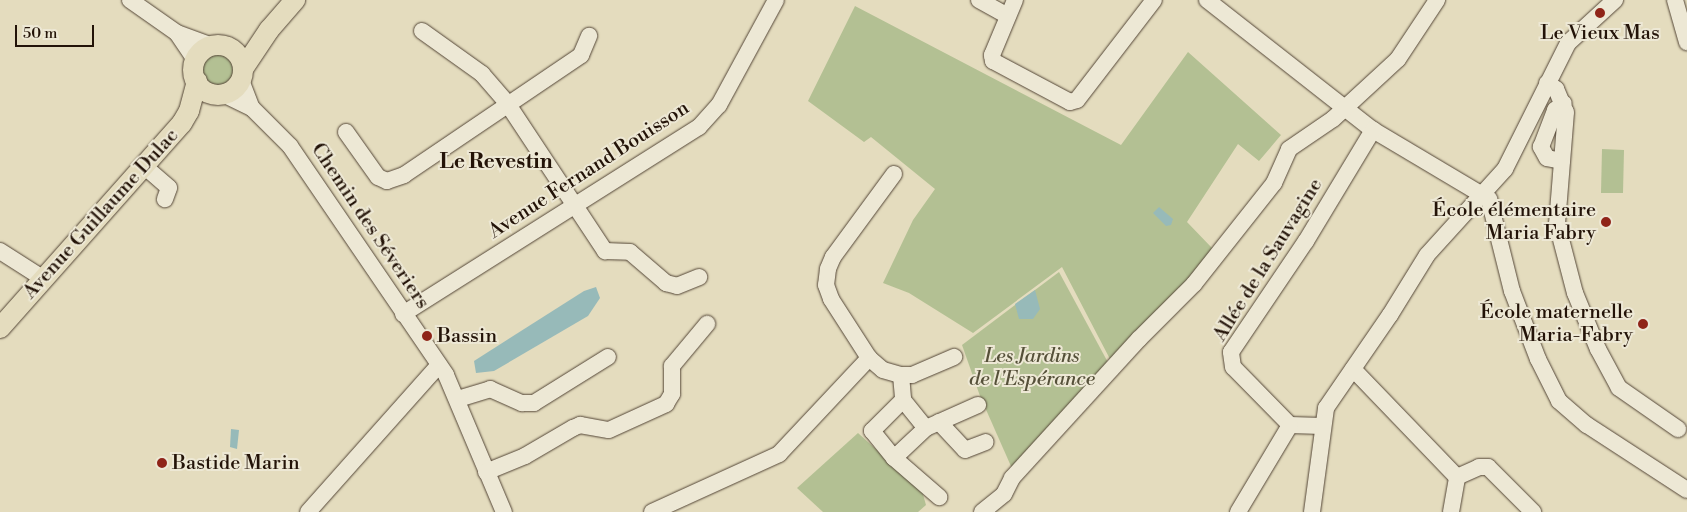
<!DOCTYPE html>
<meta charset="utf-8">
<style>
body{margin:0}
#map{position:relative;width:1687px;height:512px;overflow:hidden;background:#e4dcbe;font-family:"Libre Bodoni",serif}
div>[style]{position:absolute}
.green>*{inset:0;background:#b3c093}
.round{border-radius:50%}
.water>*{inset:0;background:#97bab9}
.roads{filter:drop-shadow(0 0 1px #534536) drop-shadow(0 0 1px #534536)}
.minor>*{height:16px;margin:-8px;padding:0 8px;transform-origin:8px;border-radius:8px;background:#ede8d5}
.major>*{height:20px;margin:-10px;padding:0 10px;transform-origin:10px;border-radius:10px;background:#e4dcbe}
.major>.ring{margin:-10px;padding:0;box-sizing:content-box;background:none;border:20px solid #e4dcbe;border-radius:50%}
.dots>*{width:14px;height:14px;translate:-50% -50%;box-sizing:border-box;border:2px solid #ede8d5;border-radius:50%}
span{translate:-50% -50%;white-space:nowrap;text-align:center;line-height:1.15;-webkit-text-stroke:4px #ede8d5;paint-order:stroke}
.poi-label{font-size:20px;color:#231308}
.right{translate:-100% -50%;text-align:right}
.left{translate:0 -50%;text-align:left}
.street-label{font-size:20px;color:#231308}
.park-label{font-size:20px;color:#555039;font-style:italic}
.neighbourhood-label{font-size:21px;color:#231308;font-weight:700}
.scale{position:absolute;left:15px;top:25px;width:79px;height:22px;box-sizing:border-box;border:2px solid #231308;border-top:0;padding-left:6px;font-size:15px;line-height:18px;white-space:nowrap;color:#231308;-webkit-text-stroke:4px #ede8d5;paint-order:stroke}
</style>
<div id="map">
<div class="green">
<div style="clip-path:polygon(855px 6px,1121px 145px,1188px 52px,1281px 135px,1259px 161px,1238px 144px,1187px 222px,1212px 248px,1193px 279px,1111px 361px,1062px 267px,973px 333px,909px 293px,883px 283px,913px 220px,935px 189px,871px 137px,864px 142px,808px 101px)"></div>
<div class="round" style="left:202px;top:54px;width:34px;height:34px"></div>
<div style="clip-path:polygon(1602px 149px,1624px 150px,1623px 193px,1601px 193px)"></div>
<div style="clip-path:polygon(1059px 272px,1111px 368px,1014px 473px,980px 396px,962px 345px)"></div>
<div style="clip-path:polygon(858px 433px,922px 491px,926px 505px,918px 512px,823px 512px,797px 488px)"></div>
</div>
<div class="water">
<div style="clip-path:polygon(1159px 207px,1173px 219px,1171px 225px,1166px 226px,1153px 213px)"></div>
<div style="clip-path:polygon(596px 287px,600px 298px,588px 316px,494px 371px,476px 373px,474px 361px,584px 291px)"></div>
<div style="clip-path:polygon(1035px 290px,1040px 309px,1033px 319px,1019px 319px,1015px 304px)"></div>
<div style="clip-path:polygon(231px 429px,239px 430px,237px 449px,230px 447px)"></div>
</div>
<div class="roads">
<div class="minor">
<div style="left:130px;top:0;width:57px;rotate:35.1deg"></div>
<div style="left:177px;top:33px;width:37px;rotate:20deg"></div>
<div style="left:979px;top:0;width:33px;rotate:29deg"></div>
<div style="left:1015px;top:0;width:60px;rotate:112.7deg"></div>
<div style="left:992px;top:55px;width:6px;rotate:81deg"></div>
<div style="left:993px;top:61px;width:87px;rotate:28deg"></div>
<div style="left:1070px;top:102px;width:7px;rotate:-16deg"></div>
<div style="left:1077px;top:100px;width:126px;rotate:-52.4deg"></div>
<div style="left:1207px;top:0;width:211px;rotate:38.1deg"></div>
<div style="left:1373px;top:130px;width:135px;rotate:30.7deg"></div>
<div style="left:1489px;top:199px;width:95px;rotate:76deg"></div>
<div style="left:1512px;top:291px;width:73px;rotate:69.1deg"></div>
<div style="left:1538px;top:359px;width:47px;rotate:63.4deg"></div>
<div style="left:1559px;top:401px;width:37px;rotate:41deg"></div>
<div style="left:1587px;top:425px;width:119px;rotate:33deg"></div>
<div style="left:1675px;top:0;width:44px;rotate:74.1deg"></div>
<div style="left:422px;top:31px;width:74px;rotate:35.6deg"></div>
<div style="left:482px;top:74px;width:38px;rotate:49deg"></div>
<div style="left:507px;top:103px;width:178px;rotate:56.5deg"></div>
<div style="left:605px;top:251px;width:25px;rotate:2deg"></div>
<div style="left:630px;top:252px;width:48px;rotate:40.7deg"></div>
<div style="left:666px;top:283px;width:11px;rotate:15deg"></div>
<div style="left:677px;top:286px;width:24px;rotate:-22deg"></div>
<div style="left:177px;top:33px;width:32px;rotate:56deg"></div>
<div style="left:241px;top:80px;width:30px;rotate:69deg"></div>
<div style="left:252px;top:108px;width:54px;rotate:45deg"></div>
<div style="left:290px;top:146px;width:277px;rotate:55.7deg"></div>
<div style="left:446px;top:375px;width:149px;rotate:67.1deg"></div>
<div style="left:1547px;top:83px;width:11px;rotate:34deg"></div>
<div style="left:1556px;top:89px;width:25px;rotate:67deg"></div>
<div style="left:1566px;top:112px;width:112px;rotate:94.6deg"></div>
<div style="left:1557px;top:224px;width:71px;rotate:75.4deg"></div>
<div style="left:1575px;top:293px;width:61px;rotate:67.7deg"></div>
<div style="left:1598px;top:349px;width:44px;rotate:61.7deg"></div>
<div style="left:1619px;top:388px;width:72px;rotate:34.8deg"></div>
<div style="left:223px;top:94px;width:32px;rotate:26deg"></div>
<div style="left:346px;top:132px;width:55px;rotate:54.6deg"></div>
<div style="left:378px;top:177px;width:10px;rotate:24deg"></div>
<div style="left:387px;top:181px;width:18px;rotate:-19deg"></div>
<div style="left:404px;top:175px;width:214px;rotate:-34.1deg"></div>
<div style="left:581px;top:55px;width:21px;rotate:-67deg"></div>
<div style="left:1562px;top:161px;width:15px;rotate:-169deg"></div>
<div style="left:1547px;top:158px;width:13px;rotate:-119deg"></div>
<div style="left:1541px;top:147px;width:40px;rotate:-69deg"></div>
<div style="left:1555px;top:110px;width:11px;rotate:-38deg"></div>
<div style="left:144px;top:166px;width:33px;rotate:41deg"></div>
<div style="left:169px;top:188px;width:12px;rotate:110deg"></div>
<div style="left:894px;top:174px;width:103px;rotate:126.3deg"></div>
<div style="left:833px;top:257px;width:13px;rotate:113deg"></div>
<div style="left:828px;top:269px;width:16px;rotate:97deg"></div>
<div style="left:826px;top:285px;width:15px;rotate:70deg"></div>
<div style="left:831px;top:299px;width:70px;rotate:57.2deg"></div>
<div style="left:869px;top:358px;width:18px;rotate:41deg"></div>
<div style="left:883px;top:370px;width:19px;rotate:16deg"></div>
<div style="left:901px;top:375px;width:11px"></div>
<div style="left:912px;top:375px;width:46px;rotate:-23.2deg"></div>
<div style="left:0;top:251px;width:52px;rotate:32.5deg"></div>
<div style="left:403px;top:314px;width:350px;rotate:-32.3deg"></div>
<div style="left:699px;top:127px;width:30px;rotate:-48deg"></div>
<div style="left:719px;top:105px;width:119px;rotate:-61.5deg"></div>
<div style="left:1353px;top:369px;width:150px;rotate:46.1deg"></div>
<div style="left:1457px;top:477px;width:24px;rotate:-24deg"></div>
<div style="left:1479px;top:467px;width:9px"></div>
<div style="left:1488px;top:467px;width:64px;rotate:45deg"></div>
<div style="left:901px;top:375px;width:25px;rotate:85deg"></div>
<div style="left:903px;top:400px;width:36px;rotate:51deg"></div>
<div style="left:926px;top:428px;width:57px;rotate:-23.9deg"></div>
<div style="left:458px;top:399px;width:34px;rotate:-17deg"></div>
<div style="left:490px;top:389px;width:35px;rotate:24deg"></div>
<div style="left:522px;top:403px;width:12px"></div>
<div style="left:534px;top:403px;width:87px;rotate:-31.9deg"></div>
<div style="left:939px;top:422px;width:38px;rotate:47deg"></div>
<div style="left:965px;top:450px;width:22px;rotate:-21deg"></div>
<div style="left:1322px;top:426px;width:32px;rotate:-178deg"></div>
<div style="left:1290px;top:425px;width:81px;rotate:-134.5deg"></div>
<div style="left:1233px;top:367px;width:15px;rotate:-98deg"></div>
<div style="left:1231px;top:352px;width:134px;rotate:-56deg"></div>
<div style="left:1306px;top:241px;width:130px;rotate:-58.9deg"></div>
<div style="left:926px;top:428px;width:44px;rotate:136.8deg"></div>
<div style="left:894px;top:458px;width:60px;rotate:40.9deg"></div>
<div style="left:894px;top:458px;width:35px;rotate:-129deg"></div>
<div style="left:872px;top:431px;width:44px;rotate:-45deg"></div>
<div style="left:486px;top:472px;width:42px;rotate:-22.3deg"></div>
<div style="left:525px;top:456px;width:56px;rotate:-30.3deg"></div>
<div style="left:573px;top:428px;width:8px;rotate:-23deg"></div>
<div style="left:580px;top:425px;width:29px;rotate:10deg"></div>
<div style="left:609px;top:430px;width:63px;rotate:-24.5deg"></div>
<div style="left:666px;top:404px;width:12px;rotate:-59deg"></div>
<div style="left:672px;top:394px;width:28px;rotate:-90deg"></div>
<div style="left:672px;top:366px;width:55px;rotate:-50.2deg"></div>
<div style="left:308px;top:512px;width:197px;rotate:-48.3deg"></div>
<div style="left:652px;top:512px;width:140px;rotate:-24.5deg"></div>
<div style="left:779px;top:454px;width:132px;rotate:-46.8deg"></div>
<div style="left:982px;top:512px;width:28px;rotate:-39deg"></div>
<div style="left:1004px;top:494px;width:18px;rotate:-63deg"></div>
<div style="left:1012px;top:478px;width:188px;rotate:-47.6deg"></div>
<div style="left:1139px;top:339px;width:78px;rotate:-45deg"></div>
<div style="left:1194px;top:284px;width:129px;rotate:-51.6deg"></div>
<div style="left:1274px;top:183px;width:37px;rotate:-66deg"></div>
<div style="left:1289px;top:149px;width:53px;rotate:-34.3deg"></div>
<div style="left:1333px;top:119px;width:88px;rotate:-42.7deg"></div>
<div style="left:1398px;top:59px;width:71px;rotate:-56.5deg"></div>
<div style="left:1238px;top:512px;width:101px;rotate:-59.1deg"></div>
<div style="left:1312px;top:512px;width:105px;rotate:-82.3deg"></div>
<div style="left:1326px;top:408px;width:113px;rotate:-55.5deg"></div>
<div style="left:1390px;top:315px;width:70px;rotate:-58.3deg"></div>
<div style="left:1427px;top:255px;width:116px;rotate:-47.8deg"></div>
<div style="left:1505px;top:169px;width:141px;rotate:-63.4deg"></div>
<div style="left:1568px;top:43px;width:64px;rotate:-42.5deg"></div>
<div style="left:1451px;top:512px;width:36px;rotate:-80deg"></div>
</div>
<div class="major">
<div class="ring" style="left:193px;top:45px;width:30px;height:30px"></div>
<div style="left:243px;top:69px;width:47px;rotate:-56.3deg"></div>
<div style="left:269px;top:30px;width:40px;rotate:-49deg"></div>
<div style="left:0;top:328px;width:274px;rotate:-48.4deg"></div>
<div style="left:182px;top:123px;width:14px;rotate:-60deg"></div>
<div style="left:189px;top:111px;width:31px;rotate:-75deg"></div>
</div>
</div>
<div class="dots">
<div style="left:1600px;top:13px;background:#8f2418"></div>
<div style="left:1606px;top:222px;background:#8f2418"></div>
<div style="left:1643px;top:324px;background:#8f2418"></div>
<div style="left:427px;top:336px;background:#8f2418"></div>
<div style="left:162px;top:463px;background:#8f2418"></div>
</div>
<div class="poi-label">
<span style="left:1600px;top:33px">Le Vieux Mas</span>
<span class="right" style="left:1596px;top:222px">École élémentaire<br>Maria Fabry</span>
<span class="right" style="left:1633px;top:324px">École maternelle<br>Maria-Fabry</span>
<span class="left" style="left:437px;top:336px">Bassin</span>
<span class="left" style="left:172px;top:463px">Bastide Marin</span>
</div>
<div class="street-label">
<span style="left:589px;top:170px;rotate:-33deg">Avenue Fernand Bouisson</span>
<span style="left:101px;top:214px;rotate:-48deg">Avenue Guillaume Dulac</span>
<span style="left:370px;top:226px;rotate:56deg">Chemin des Séveriers</span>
<span style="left:1268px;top:260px;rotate:-58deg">Allée de la Sauvagine</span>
</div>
<div class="park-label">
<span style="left:1032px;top:368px">Les Jardins<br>de l'Espérance</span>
</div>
<div class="neighbourhood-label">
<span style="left:496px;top:162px">Le Revestin</span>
</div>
<div class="scale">50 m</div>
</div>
